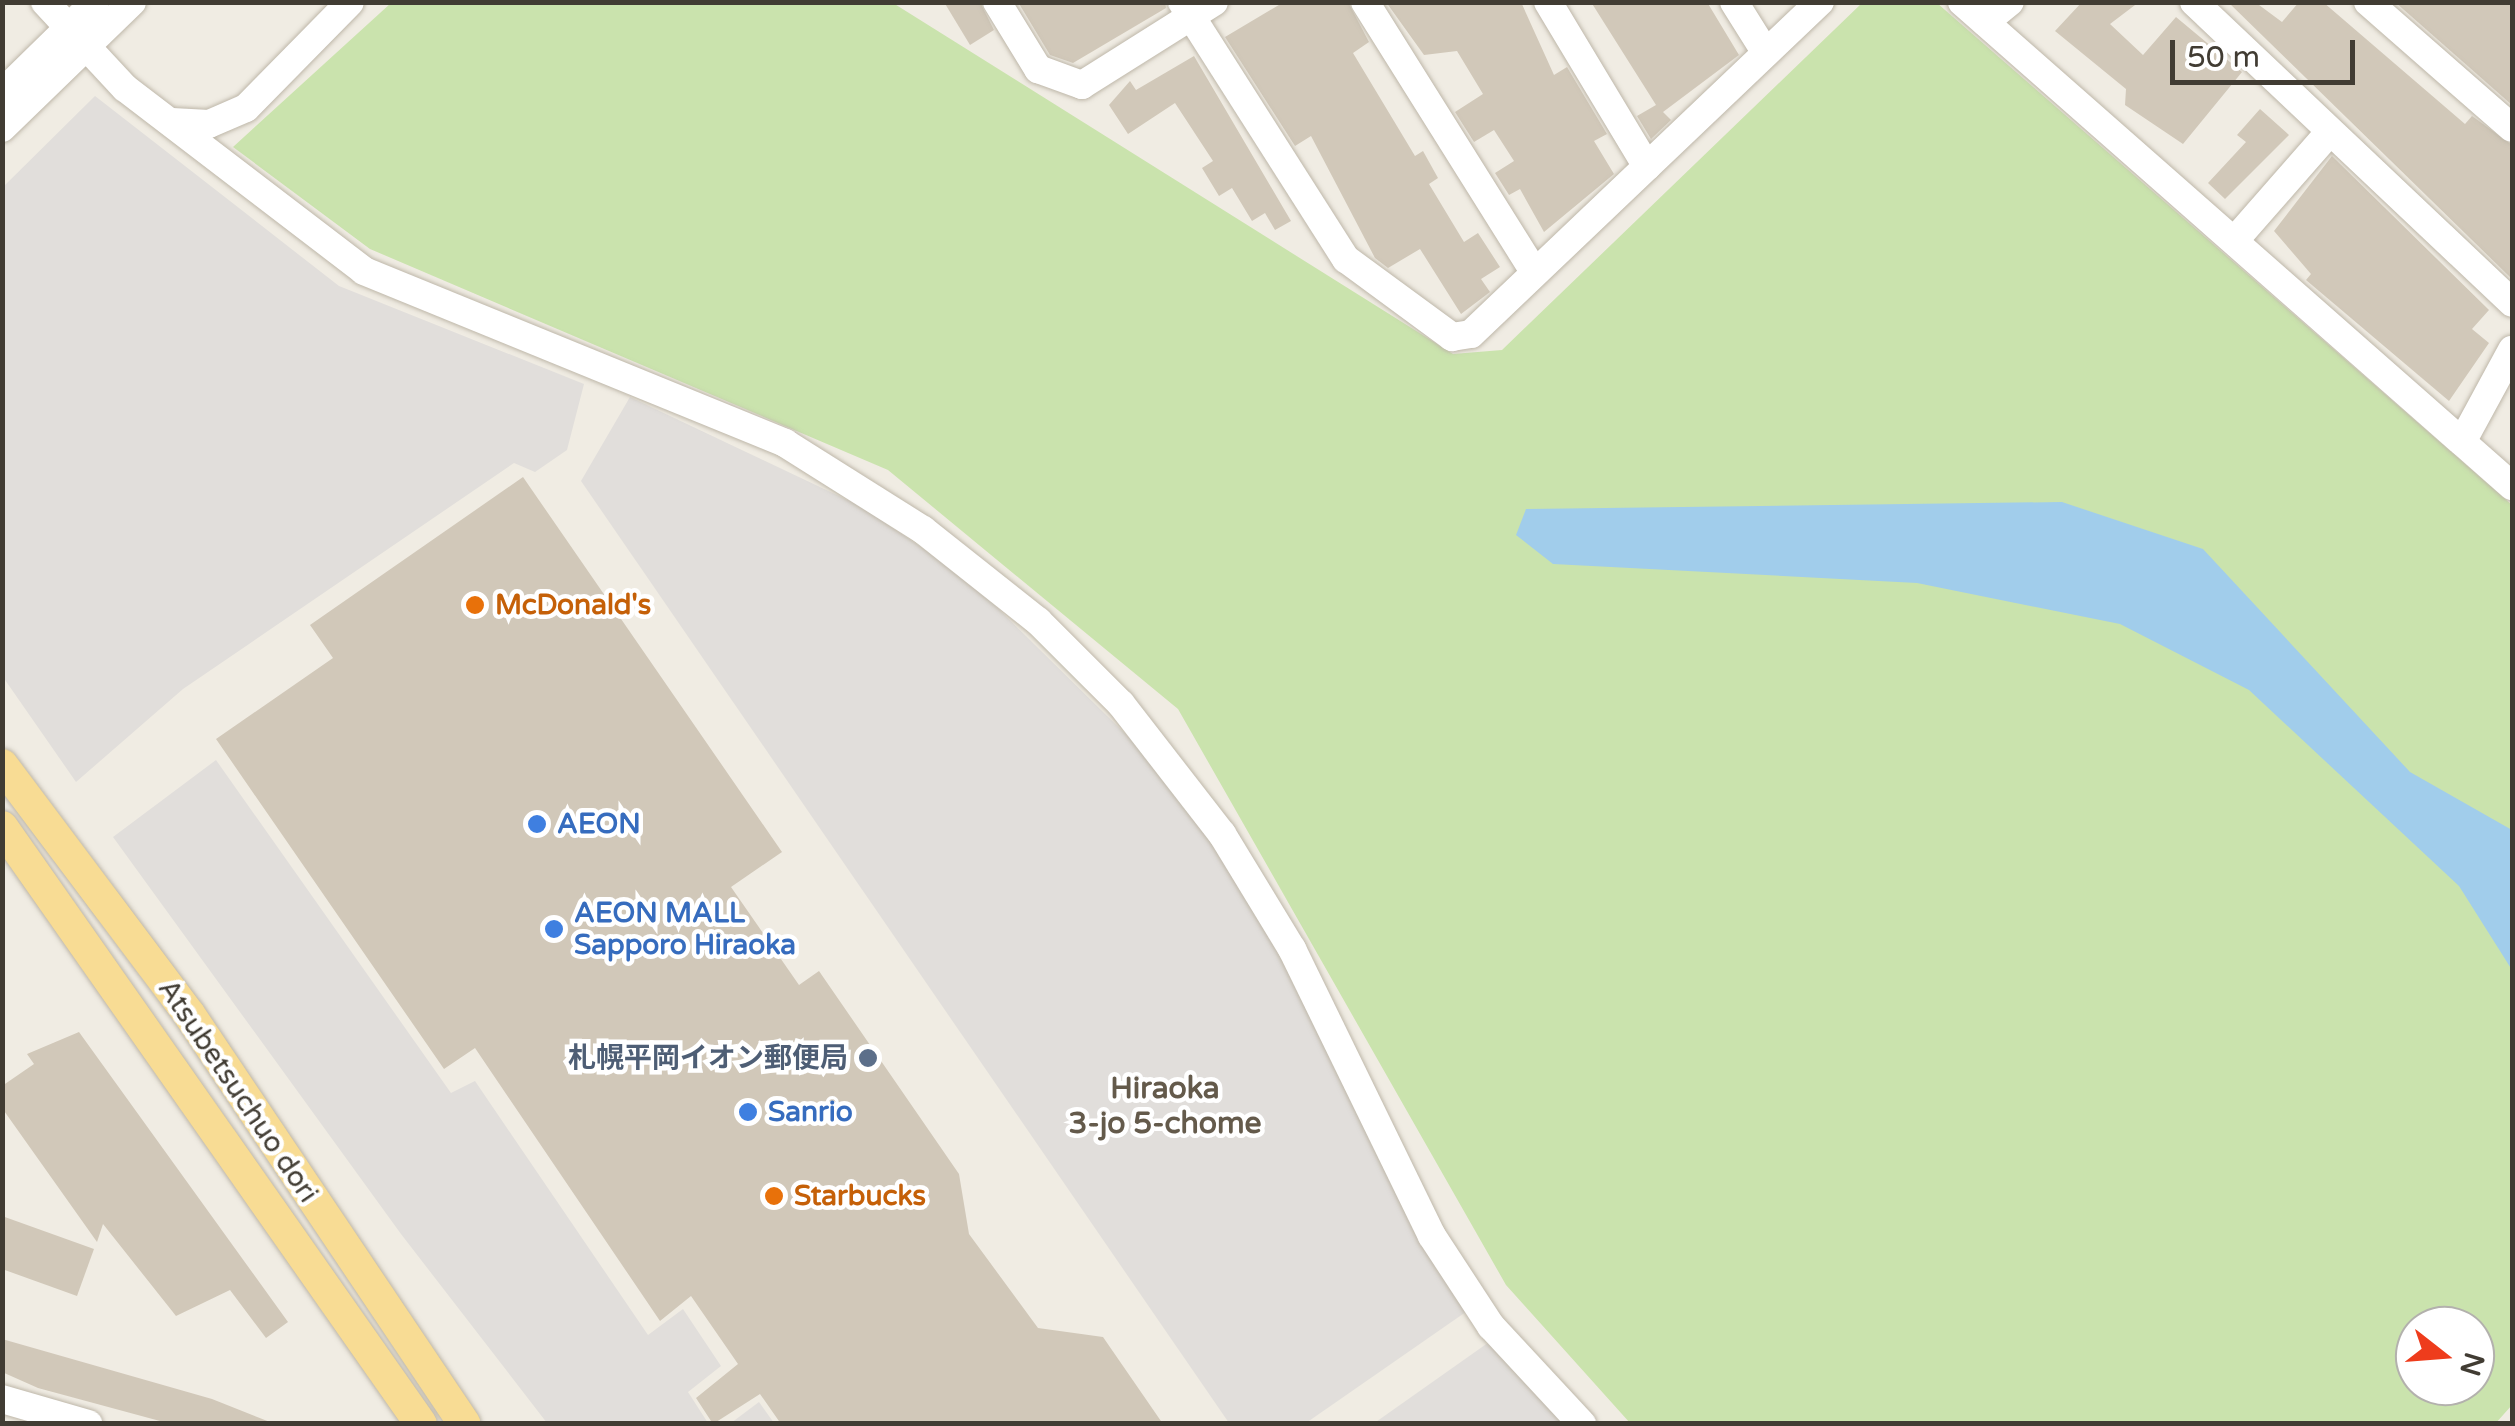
<!DOCTYPE html>
<meta charset="utf-8">
<style>
body{margin:0}
#map{position:relative;width:2515px;height:1426px;overflow:hidden;background:#f0ece3;font-family:"Varela Round","Noto Sans JP",sans-serif}
div>[style]{position:absolute}
.green>*{inset:0;background:#cae3ad}
.parking>*{inset:0;background:#e1dedb}
.water>*{inset:0;background:#a1cdeb}
.building>*{inset:0;background:#d1c8b9}
.roads{filter:drop-shadow(0 0 2px #beb7a9) drop-shadow(0 0 2px #beb7a9)}
.minor>*{height:28px;margin:-14px;padding:0 14px;transform-origin:14px;border-radius:14px;background:#fff}
.major>*{height:32px;margin:-16px;padding:0 16px;transform-origin:16px;border-radius:16px;background:#f8dc94}
.dots>*{width:28px;height:28px;translate:-50% -50%;box-sizing:border-box;border:5px solid #fff;border-radius:50%}
span{translate:-50% -50%;white-space:nowrap;text-align:center;line-height:1.15;-webkit-text-stroke:9px #fff;paint-order:stroke}
.food-label{font-size:28px;color:#c56008;font-weight:700}
.left{translate:0 -50%;text-align:left}
.shop-label{font-size:28px;color:#366cbe;font-weight:700}
.service-label{font-size:28px;color:#4e5e75;font-weight:700}
.right{translate:-100% -50%;text-align:right}
.street-label{font-size:28px;color:#413c33}
.neighbourhood-label{font-size:30px;color:#645a4b;font-weight:700}
.frame{position:absolute;inset:0;border:5px solid #413c33;pointer-events:none}
.north{position:absolute;left:2395px;top:1306px;width:100px;height:100px;box-sizing:border-box;background:#fff;border:2px solid #b3b1ad;border-radius:50%;rotate:107deg;font-size:28px;font-weight:700;line-height:40px;text-align:center;color:#413c33}
.north::after{content:'';display:block;margin:auto;width:35px;height:45px;background:#ee3c1c;clip-path:polygon(50% 0,100% 100%,50% 72%,0 100%)}
.scale{position:absolute;left:2170px;top:40px;width:185px;height:45px;box-sizing:border-box;border:5px solid #413c33;border-top:0;padding-left:12px;font-size:30px;line-height:35px;white-space:nowrap;color:#413c33;-webkit-text-stroke:8px #fff;paint-order:stroke}
</style>
<div id="map">
<div class="green">
<div style="clip-path:polygon(evenodd,391px 3px,893px 3px,1453px 354px,1502px 350px,1862px 3px,1937px 3px,2512px 505px,2512px 1405px,2495px 1424px,1630px 1423px,1506px 1285px,1178px 709px,888px 470px,370px 249px,233px 147px,391px 3px,2415px 1326px,2475px 1326px,2475px 1386px,2415px 1386px,2415px 1326px)"></div>
</div>
<div class="parking">
<div style="clip-path:polygon(95px 96px,339px 286px,584px 384px,567px 450px,535px 472px,514px 463px,183px 689px,76px 782px,3px 677px,2px 188px)"></div>
<div style="clip-path:polygon(630px 397px,860px 506px,967px 578px,1164px 772px,1246px 896px,1473px 1307px,1306px 1423px,1229px 1423px,581px 481px)"></div>
<div style="clip-path:polygon(216px 760px,451px 1093px,475px 1081px,648px 1335px,683px 1309px,721px 1366px,688px 1392px,708px 1423px,547px 1423px,401px 1234px,113px 837px)"></div>
<div style="clip-path:polygon(1492px 1340px,1570px 1424px,1373px 1424px)"></div>
<div style="clip-path:polygon(759px 1402px,774px 1423px,731px 1423px)"></div>
</div>
<div class="water">
<div style="clip-path:polygon(2062px 502px,2203px 549px,2410px 772px,2512px 830px,2512px 970px,2459px 886px,2249px 690px,2120px 624px,1917px 583px,1553px 564px,1516px 535px,1526px 509px)"></div>
</div>
<div class="building">
<div style="clip-path:polygon(944px 2px,980px 2px,994px 30px,970px 45px)"></div>
<div style="clip-path:polygon(1018px 2px,1165px 2px,1166px 8px,1073px 63px,1050px 55px)"></div>
<div style="clip-path:polygon(1284px 2px,1348px 2px,1369px 42px,1353px 53px,1415px 156px,1423px 151px,1438px 178px,1429px 184px,1464px 242px,1478px 233px,1500px 267px,1481px 279px,1490px 292px,1461px 314px,1420px 249px,1388px 268px,1375px 258px,1311px 136px,1295px 146px,1225px 37px)"></div>
<div style="clip-path:polygon(1386px 2px,1521px 2px,1554px 75px,1567px 67px,1607px 134px,1594px 141px,1614px 174px,1544px 232px,1520px 189px,1509px 195px,1495px 173px,1514px 161px,1494px 130px,1474px 142px,1455px 112px,1483px 94px,1457px 51px,1424px 55px)"></div>
<div style="clip-path:polygon(1591px 2px,1707px 2px,1739px 55px,1663px 112px,1671px 120px,1651px 139px,1637px 116px,1656px 105px)"></div>
<div style="clip-path:polygon(2082px 2px,2139px 2px,2110px 24px,2143px 55px,2176px 17px,2242px 72px,2183px 144px,2125px 105px,2126px 89px,2055px 31px)"></div>
<div style="clip-path:polygon(2228px 2px,2255px 2px,2282px 22px,2299px 2px,2323px 2px,2465px 124px,2472px 116px,2512px 145px,2512px 279px)"></div>
<div style="clip-path:polygon(2395px 2px,2512px 2px,2512px 105px)"></div>
<div style="clip-path:polygon(1194px 56px,1291px 221px,1275px 230px,1265px 213px,1252px 221px,1232px 188px,1219px 196px,1202px 168px,1213px 161px,1175px 103px,1128px 134px,1109px 105px,1130px 81px,1136px 90px)"></div>
<div style="clip-path:polygon(2260px 109px,2289px 135px,2225px 199px,2208px 183px,2246px 142px,2237px 135px)"></div>
<div style="clip-path:polygon(2332px 156px,2489px 310px,2472px 329px,2489px 343px,2449px 401px,2306px 280px,2311px 274px,2274px 231px)"></div>
<div style="clip-path:polygon(523px 477px,782px 852px,731px 887px,799px 985px,819px 971px,959px 1174px,969px 1234px,1038px 1328px,1103px 1337px,1163px 1424px,781px 1424px,760px 1394px,713px 1424px,696px 1398px,738px 1364px,691px 1296px,660px 1321px,475px 1048px,444px 1069px,216px 739px,333px 658px,310px 625px)"></div>
<div style="clip-path:polygon(79px 1032px,288px 1322px,266px 1338px,230px 1290px,176px 1316px,103px 1224px,97px 1242px,2px 1108px,2px 1086px,34px 1064px,27px 1054px)"></div>
<div style="clip-path:polygon(2px 1216px,94px 1249px,77px 1296px,2px 1269px)"></div>
<div style="clip-path:polygon(2px 1339px,212px 1399px,275px 1424px,171px 1424px,38px 1388px,2px 1372px)"></div>
</div>
<div class="roads">
<div class="minor">
<div style="left:45px;top:2px;width:117px;rotate:47.1deg"></div>
<div style="left:125px;top:88px;width:301px;rotate:37.4deg"></div>
<div style="left:364px;top:271px;width:455px;rotate:22.2deg"></div>
<div style="left:785px;top:443px;width:163px;rotate:32.2deg"></div>
<div style="left:923px;top:530px;width:147px;rotate:38.4deg"></div>
<div style="left:1038px;top:621px;width:117px;rotate:45deg"></div>
<div style="left:1121px;top:704px;width:165px;rotate:52.2deg"></div>
<div style="left:1222px;top:834px;width:135px;rotate:58.7deg"></div>
<div style="left:1292px;top:949px;width:319px;rotate:64deg"></div>
<div style="left:1432px;top:1236px;width:108px;rotate:56.8deg"></div>
<div style="left:1491px;top:1326px;width:134px;rotate:47.1deg"></div>
<div style="left:997px;top:2px;width:79px;rotate:58.5deg"></div>
<div style="left:1038px;top:69px;width:47px;rotate:20deg"></div>
<div style="left:1082px;top:85px;width:156px;rotate:-32.2deg"></div>
<div style="left:1182px;top:2px;width:305px;rotate:57.5deg"></div>
<div style="left:1346px;top:259px;width:132px;rotate:36.3deg"></div>
<div style="left:1452px;top:337px;width:19px;rotate:-9deg"></div>
<div style="left:1471px;top:334px;width:482px;rotate:-43.6deg"></div>
<div style="left:1365px;top:2px;width:316px;rotate:57.9deg"></div>
<div style="left:1548px;top:2px;width:192px;rotate:59deg"></div>
<div style="left:1734px;top:2px;width:60px;rotate:57.9deg"></div>
<div style="left:1962px;top:2px;width:733px;rotate:41.35deg"></div>
<div style="left:2194px;top:2px;width:438px;rotate:43.4deg"></div>
<div style="left:2368px;top:2px;width:191px;rotate:41.2deg"></div>
<div style="left:1985px;top:22px;width:32px;rotate:-39deg"></div>
<div style="left:2px;top:93px;width:130px;rotate:-44.4deg"></div>
<div style="left:172px;top:122px;width:37px;rotate:3deg"></div>
<div style="left:209px;top:124px;width:40px;rotate:-23.4deg"></div>
<div style="left:246px;top:108px;width:148px;rotate:-45.5deg"></div>
<div style="left:2px;top:128px;width:181px;rotate:-44.1deg"></div>
<div style="left:2235px;top:240px;width:140px;rotate:-48.8deg"></div>
<div style="left:2462px;top:442px;width:105px;rotate:-61.5deg"></div>
<div style="left:2px;top:1399px;width:90px;rotate:16.2deg"></div>
</div>
<div class="major">
<div style="left:2px;top:765px;width:311px;rotate:53.1deg"></div>
<div style="left:189px;top:1014px;width:494px;rotate:56.1deg"></div>
<div style="left:2px;top:827px;width:729px;rotate:54.94deg"></div>
</div>
</div>
<div class="dots">
<div style="left:475px;top:605px;background:#e8710a"></div>
<div style="left:537px;top:824px;background:#3f7fe0"></div>
<div style="left:554px;top:929px;background:#3f7fe0"></div>
<div style="left:868px;top:1058px;background:#5c6f8a"></div>
<div style="left:748px;top:1112px;background:#3f7fe0"></div>
<div style="left:774px;top:1196px;background:#e8710a"></div>
</div>
<div class="food-label">
<span class="left" style="left:495px;top:605px">McDonald's</span>
<span class="left" style="left:794px;top:1196px">Starbucks</span>
</div>
<div class="shop-label">
<span class="left" style="left:557px;top:824px">AEON</span>
<span class="left" style="left:574px;top:929px">AEON MALL<br>Sapporo Hiraoka</span>
<span class="left" style="left:768px;top:1112px">Sanrio</span>
</div>
<div class="service-label">
<span class="right" style="left:848px;top:1058px">札幌平岡イオン郵便局</span>
</div>
<div class="street-label">
<span style="left:238px;top:1091px;rotate:56deg">Atsubetsuchuo dori</span>
</div>
<div class="neighbourhood-label">
<span style="left:1165px;top:1106px">Hiraoka<br>3-jo 5-chome</span>
</div>
<div class="frame"></div>
<div class="north">N</div>
<div class="scale">50 m</div>
</div>
